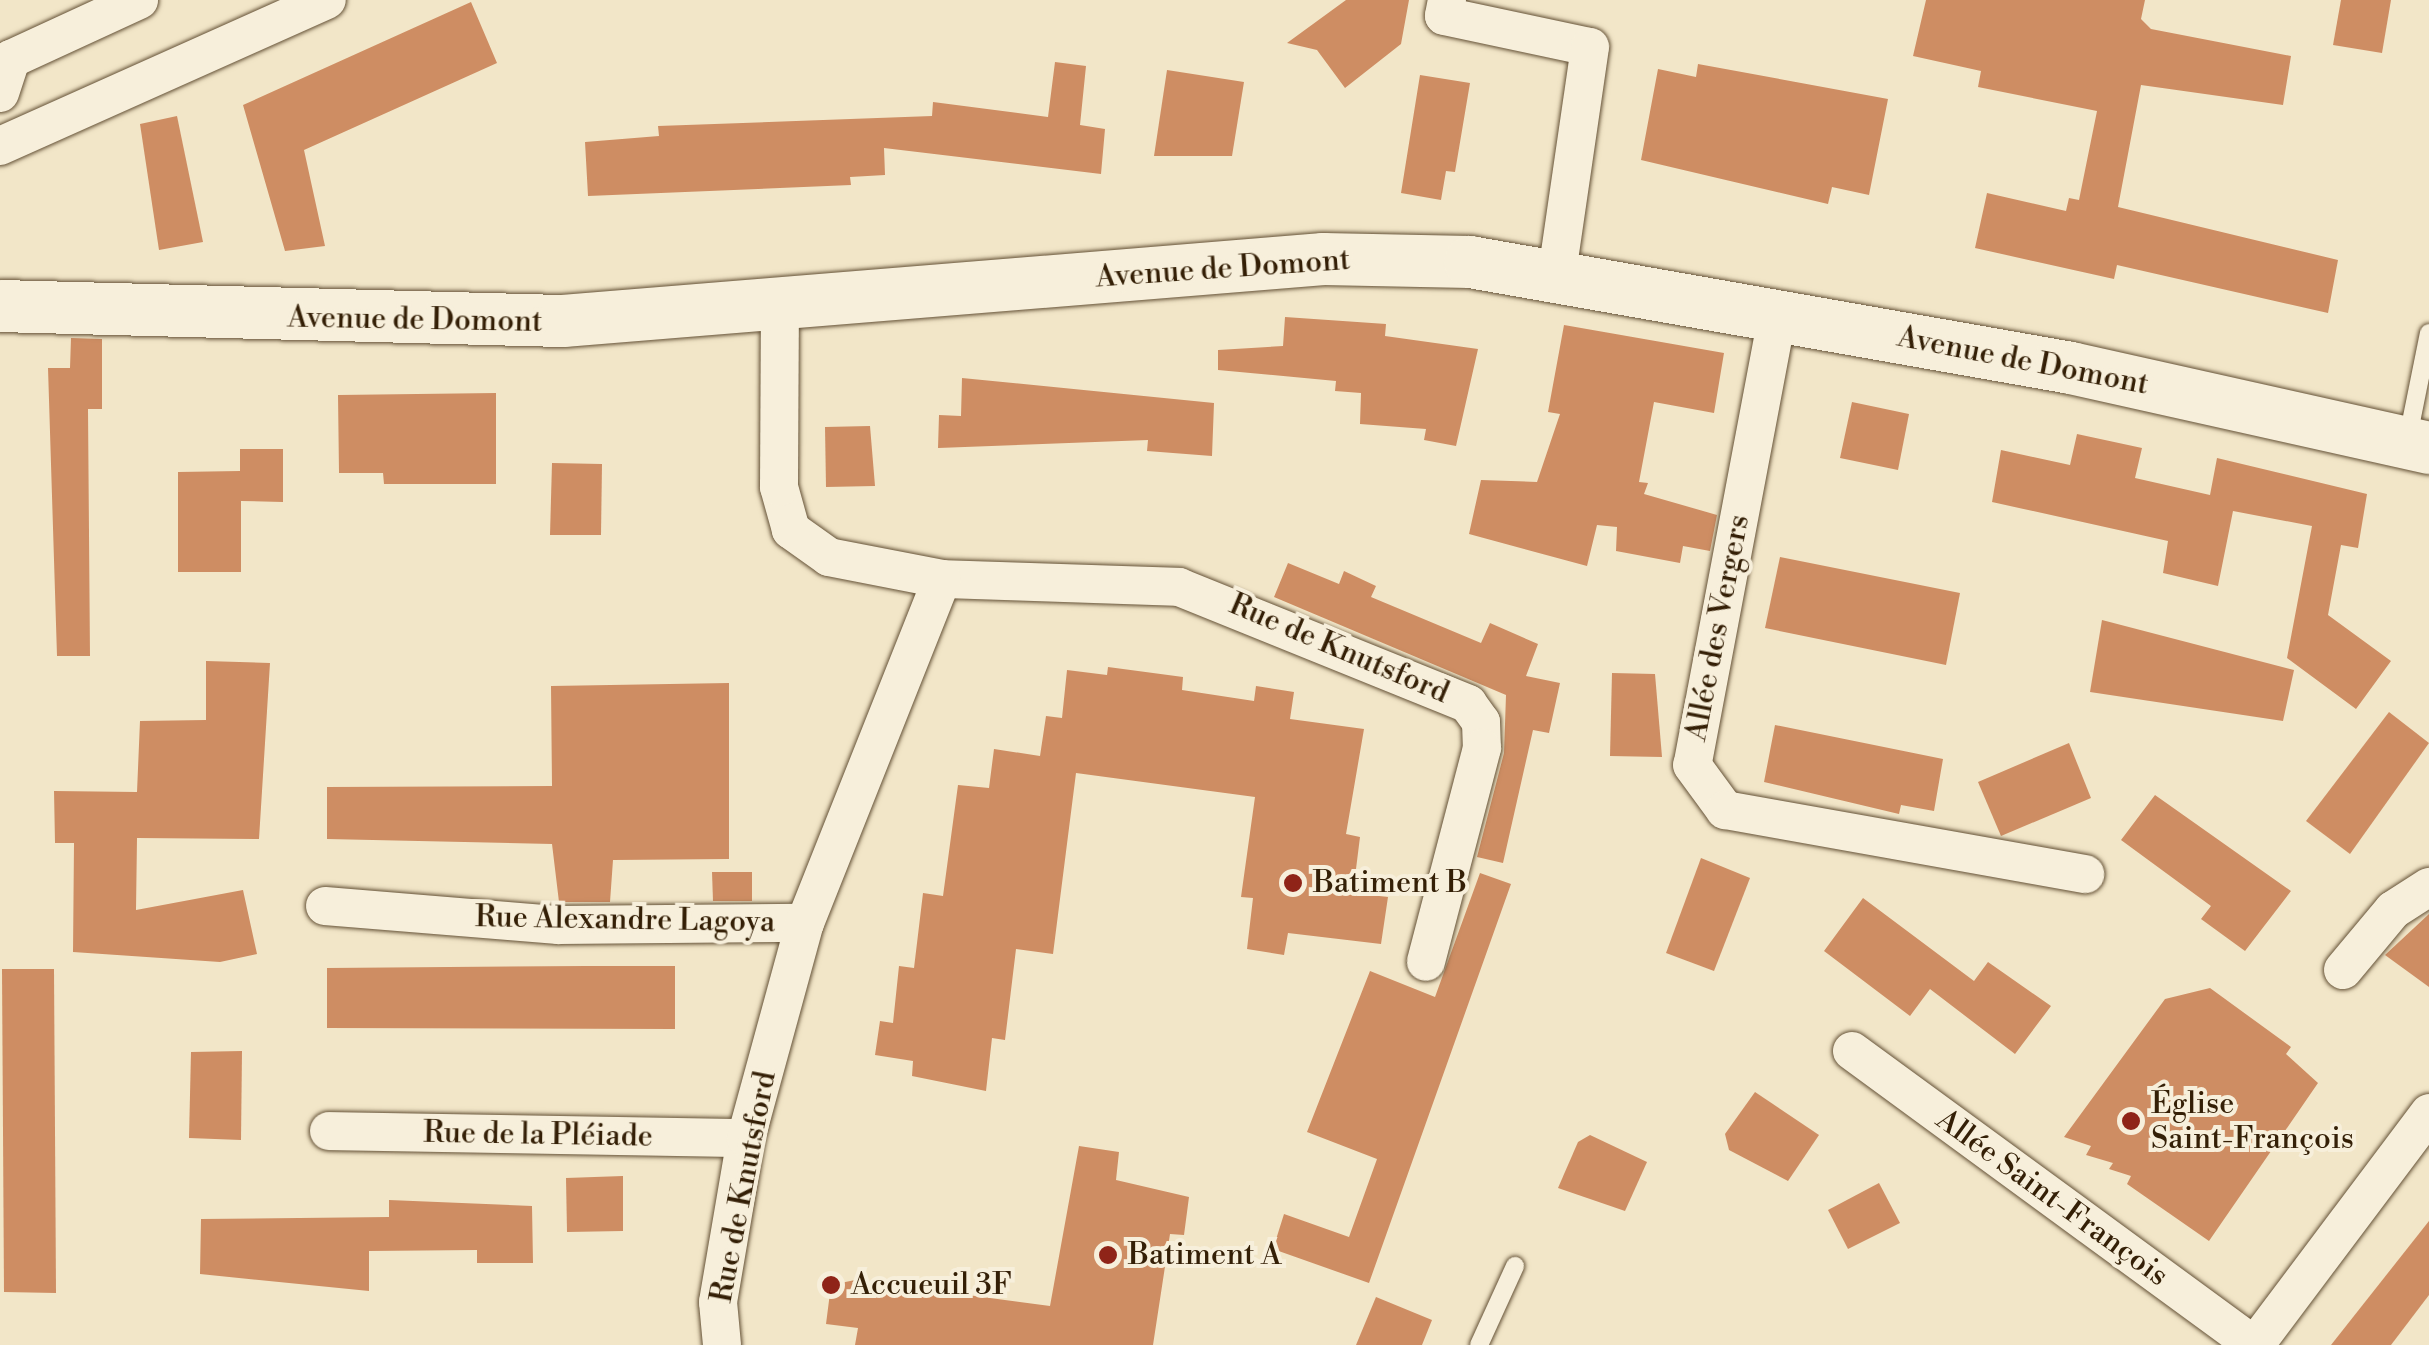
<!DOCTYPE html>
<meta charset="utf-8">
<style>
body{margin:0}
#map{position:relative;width:2429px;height:1345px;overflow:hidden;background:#f2e6c8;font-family:"Libre Bodoni",serif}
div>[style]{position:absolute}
.building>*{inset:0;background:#ce8d63}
.roads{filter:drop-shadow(0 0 2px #645136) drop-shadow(0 0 2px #645136)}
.service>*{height:18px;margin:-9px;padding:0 9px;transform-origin:9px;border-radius:9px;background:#f7efdb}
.minor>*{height:38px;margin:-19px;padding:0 19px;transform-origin:19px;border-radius:19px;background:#f7efdb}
.secondary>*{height:52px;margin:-26px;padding:0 26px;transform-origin:26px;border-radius:26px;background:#f7efdb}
.dots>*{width:28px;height:28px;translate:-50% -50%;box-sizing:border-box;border:5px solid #f7efdb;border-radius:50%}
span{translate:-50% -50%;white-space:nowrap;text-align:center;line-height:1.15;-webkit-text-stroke:8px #f7efdb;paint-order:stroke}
.street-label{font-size:30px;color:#341f06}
.poi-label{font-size:30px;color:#341f06}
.left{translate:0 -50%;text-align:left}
</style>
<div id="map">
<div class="building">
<div style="clip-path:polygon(1346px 0,1409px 0,1401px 44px,1345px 88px,1317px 50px,1287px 43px)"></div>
<div style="clip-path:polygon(1926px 0,2145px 0,2141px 19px,2151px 29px,2291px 56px,2283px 105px,2141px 85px,2118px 207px,2338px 260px,2328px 313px,2117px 265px,2114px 279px,1975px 248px,1987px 193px,2066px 211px,2069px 198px,2079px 200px,2097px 111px,1978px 87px,1981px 71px,1913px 56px)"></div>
<div style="clip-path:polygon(2341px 0,2391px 0,2382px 53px,2333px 45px)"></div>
<div style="clip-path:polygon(471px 2px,497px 63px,304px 150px,325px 246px,285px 251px,243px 105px)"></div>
<div style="clip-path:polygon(1055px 62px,1086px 66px,1080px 125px,1105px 129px,1101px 174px,884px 148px,885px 175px,850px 177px,851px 185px,588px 196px,585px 142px,659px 136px,658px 126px,932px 116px,933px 102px,1048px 117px)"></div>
<div style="clip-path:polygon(1698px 64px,1888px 99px,1869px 195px,1832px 187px,1828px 204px,1641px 160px,1658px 69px,1696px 77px)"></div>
<div style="clip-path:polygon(1167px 70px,1244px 82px,1232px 156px,1154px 156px)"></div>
<div style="clip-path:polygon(1420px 75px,1470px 83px,1455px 172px,1446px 171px,1441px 200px,1401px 193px)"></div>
<div style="clip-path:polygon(177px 116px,203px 242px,159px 250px,140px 124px)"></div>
<div style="clip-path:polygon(1285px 317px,1386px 324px,1385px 336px,1478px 349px,1456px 446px,1424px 440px,1426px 429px,1360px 424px,1361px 393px,1335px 391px,1336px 381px,1218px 370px,1218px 350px,1283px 346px)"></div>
<div style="clip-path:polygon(1564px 325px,1724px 353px,1714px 413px,1654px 402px,1639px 482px,1648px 483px,1644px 494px,1717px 515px,1710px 551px,1683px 546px,1680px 563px,1616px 551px,1617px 527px,1597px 525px,1587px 566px,1469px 534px,1481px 480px,1537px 482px,1560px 414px,1548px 412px)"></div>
<div style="clip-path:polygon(71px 338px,102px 339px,102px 409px,88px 409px,90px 656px,57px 656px,48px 368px,70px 368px)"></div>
<div style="clip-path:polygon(962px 378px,1214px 403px,1212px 456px,1147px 451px,1148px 440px,938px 448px,939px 415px,961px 416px)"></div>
<div style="clip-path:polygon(496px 393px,496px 484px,384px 484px,383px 473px,339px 473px,338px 395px)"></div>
<div style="clip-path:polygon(1852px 402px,1909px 414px,1898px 470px,1840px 458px)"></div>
<div style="clip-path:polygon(870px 426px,875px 486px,826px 487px,825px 427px)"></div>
<div style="clip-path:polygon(2077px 434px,2142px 448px,2135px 478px,2210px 495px,2217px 458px,2367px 494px,2358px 548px,2341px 545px,2328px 615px,2391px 661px,2356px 709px,2287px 658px,2312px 526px,2233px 511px,2218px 586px,2163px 573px,2168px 541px,1992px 502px,2001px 450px,2070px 465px)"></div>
<div style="clip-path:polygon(240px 449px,283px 449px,283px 502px,241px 501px,241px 572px,178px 572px,178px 472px,240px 471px)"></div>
<div style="clip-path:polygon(552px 463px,602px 464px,601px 535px,550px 535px)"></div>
<div style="clip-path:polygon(1780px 557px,1960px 593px,1946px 665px,1765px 628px)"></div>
<div style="clip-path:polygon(1288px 563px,1339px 584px,1344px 571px,1376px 586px,1371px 597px,1481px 643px,1490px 623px,1538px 644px,1526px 676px,1560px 683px,1549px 733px,1533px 730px,1503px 863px,1477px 857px,1504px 753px,1506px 695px,1274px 597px)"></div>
<div style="clip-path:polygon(2102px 620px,2294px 670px,2283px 721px,2090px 692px)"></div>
<div style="clip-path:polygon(206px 661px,270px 663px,259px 839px,137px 838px,136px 910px,243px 890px,257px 954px,220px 962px,73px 952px,74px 843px,55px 843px,54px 791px,137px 792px,140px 721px,206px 720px)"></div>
<div style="clip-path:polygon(1108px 667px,1183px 677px,1182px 690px,1254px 701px,1256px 686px,1294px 692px,1290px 719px,1364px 729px,1346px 834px,1360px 837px,1353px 893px,1388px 897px,1381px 944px,1288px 933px,1284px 955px,1247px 949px,1253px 898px,1241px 897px,1255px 797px,1076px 773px,1053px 954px,1016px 949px,1005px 1040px,992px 1038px,986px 1091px,912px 1076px,913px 1061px,875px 1055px,880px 1021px,893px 1023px,899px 966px,914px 968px,923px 893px,943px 896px,958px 785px,989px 788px,994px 749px,1040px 756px,1046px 716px,1062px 718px,1067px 670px,1107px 675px)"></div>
<div style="clip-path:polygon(1612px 673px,1655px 674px,1662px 757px,1610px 756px)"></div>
<div style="clip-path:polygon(729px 683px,729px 859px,613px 860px,610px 902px,559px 902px,552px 844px,327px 839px,327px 787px,552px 786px,551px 686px)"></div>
<div style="clip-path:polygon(2389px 712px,2429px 743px,2350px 854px,2306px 821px)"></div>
<div style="clip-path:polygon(1775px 725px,1943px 759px,1934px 811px,1901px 805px,1899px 814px,1764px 782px)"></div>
<div style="clip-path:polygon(2069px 743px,2091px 798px,2001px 836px,1978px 782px)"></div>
<div style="clip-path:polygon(2155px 795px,2291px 891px,2245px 951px,2201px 919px,2211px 906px,2121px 840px)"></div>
<div style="clip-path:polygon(1701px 858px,1750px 878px,1714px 971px,1666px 953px)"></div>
<div style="clip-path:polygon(712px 872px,752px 872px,752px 901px,713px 901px)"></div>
<div style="clip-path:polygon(1480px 873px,1511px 884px,1369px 1283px,1273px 1249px,1284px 1214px,1349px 1237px,1377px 1159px,1307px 1132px,1370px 971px,1435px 997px)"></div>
<div style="clip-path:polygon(1863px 898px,1974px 981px,1988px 962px,2051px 1006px,2015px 1054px,1930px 989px,1910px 1016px,1824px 951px)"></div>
<div style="clip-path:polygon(2429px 914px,2429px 987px,2385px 955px)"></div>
<div style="clip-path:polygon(586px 966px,675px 966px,675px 1029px,327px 1028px,327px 968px)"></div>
<div style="clip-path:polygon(2px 969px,54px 969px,56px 1293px,4px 1292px)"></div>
<div style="clip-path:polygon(2210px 988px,2291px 1047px,2286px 1054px,2318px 1083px,2209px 1241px,2127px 1184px,2131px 1176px,2109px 1169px,2113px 1163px,2086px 1155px,2091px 1146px,2064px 1137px,2165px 999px)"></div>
<div style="clip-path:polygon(242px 1051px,241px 1140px,189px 1138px,191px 1052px)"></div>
<div style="clip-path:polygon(1755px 1092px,1819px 1135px,1788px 1181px,1729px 1150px,1725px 1134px)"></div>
<div style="clip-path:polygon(1590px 1135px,1647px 1162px,1625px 1211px,1558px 1188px,1578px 1142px)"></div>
<div style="clip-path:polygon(1079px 1146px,1119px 1152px,1116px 1180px,1189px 1197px,1184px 1235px,1170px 1234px,1153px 1345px,855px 1345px,858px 1328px,826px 1324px,831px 1285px,855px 1280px,1050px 1306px)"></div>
<div style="clip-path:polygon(623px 1176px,623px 1231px,567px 1232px,566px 1178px)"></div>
<div style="clip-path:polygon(1879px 1183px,1900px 1223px,1848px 1249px,1828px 1210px)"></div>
<div style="clip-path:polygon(389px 1200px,532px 1206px,533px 1263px,477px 1263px,477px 1250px,369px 1251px,369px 1291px,200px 1274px,201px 1219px,389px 1217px)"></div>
<div style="clip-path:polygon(2429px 1221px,2429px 1295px,2391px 1345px,2331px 1345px)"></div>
<div style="clip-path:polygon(1376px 1297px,1432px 1320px,1422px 1345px,1356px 1345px)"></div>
</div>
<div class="roads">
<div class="service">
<div style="left:2408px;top:437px;width:106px;rotate:-78.6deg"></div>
<div style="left:1479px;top:1345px;width:87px;rotate:-65.5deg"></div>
</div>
<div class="minor">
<div style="left:1447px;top:0;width:16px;rotate:101deg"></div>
<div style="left:1444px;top:16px;width:149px;rotate:12deg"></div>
<div style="left:1590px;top:47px;width:228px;rotate:98.3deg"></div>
<div style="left:0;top:93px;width:36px;rotate:-72deg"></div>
<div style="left:11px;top:59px;width:141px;rotate:-24.7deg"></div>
<div style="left:0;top:146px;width:358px;rotate:-24.1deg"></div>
<div style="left:1778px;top:312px;width:461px;rotate:100.7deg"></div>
<div style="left:1692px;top:765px;width:56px;rotate:53.7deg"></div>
<div style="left:1725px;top:810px;width:366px;rotate:10.1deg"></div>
<div style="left:942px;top:579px;width:237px;rotate:1.9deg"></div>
<div style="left:1179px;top:587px;width:312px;rotate:22deg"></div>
<div style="left:1468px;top:704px;width:22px;rotate:54deg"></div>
<div style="left:1481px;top:722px;width:26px;rotate:88deg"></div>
<div style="left:1482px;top:748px;width:221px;rotate:104.7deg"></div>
<div style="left:325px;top:906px;width:234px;rotate:4.7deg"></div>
<div style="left:558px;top:925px;width:247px;rotate:-0.5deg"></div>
<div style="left:2343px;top:970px;width:78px;rotate:-50.2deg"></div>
<div style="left:2393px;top:910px;width:43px;rotate:-32.6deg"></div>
<div style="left:1852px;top:1051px;width:497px;rotate:36.2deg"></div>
<div style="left:329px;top:1131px;width:417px;rotate:1deg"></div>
<div style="left:722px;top:1345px;width:43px;rotate:-95.3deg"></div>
<div style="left:718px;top:1302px;width:166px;rotate:-80.3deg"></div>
<div style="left:746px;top:1138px;width:223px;rotate:-74.7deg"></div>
<div style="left:805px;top:923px;width:370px;rotate:-68.3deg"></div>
<div style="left:942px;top:579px;width:115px;rotate:-169deg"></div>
<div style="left:829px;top:557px;width:47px;rotate:-144.6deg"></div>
<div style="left:791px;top:530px;width:45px;rotate:-105.6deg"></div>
<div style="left:779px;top:487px;width:184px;rotate:-89.7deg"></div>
<div style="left:2255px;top:1345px;width:290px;rotate:-53.1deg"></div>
</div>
<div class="secondary">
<div style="left:0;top:306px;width:563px;rotate:1.53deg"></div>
<div style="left:563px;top:321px;width:763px;rotate:-4.66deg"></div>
<div style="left:1323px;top:259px;width:147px;rotate:1.2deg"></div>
<div style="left:1470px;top:262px;width:610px;rotate:10deg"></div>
<div style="left:2071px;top:368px;width:367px;rotate:12.6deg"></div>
</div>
</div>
<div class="dots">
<div style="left:1293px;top:883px;background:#8f2418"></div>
<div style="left:2131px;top:1121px;background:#8f2418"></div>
<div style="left:1108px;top:1255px;background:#8f2418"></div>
<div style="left:831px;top:1285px;background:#8f2418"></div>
</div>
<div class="street-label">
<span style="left:1223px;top:269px;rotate:-4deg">Avenue de Domont</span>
<span style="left:415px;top:320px;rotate:1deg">Avenue de Domont</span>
<span style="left:2023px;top:361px;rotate:11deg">Avenue de Domont</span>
<span style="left:1718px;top:628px;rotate:-79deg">Allée des Vergers</span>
<span style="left:1339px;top:649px;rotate:23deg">Rue de Knutsford</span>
<span style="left:625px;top:920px;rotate:1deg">Rue Alexandre Lagoya</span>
<span style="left:538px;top:1135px;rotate:1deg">Rue de la Pléiade</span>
<span style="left:744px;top:1187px;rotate:-79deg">Rue de Knutsford</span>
<span style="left:2052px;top:1198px;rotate:36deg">Allée Saint-François</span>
</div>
<div class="poi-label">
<span class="left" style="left:1313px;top:883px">Batiment B</span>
<span class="left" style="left:2151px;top:1121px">Église<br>Saint-François</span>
<span class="left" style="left:1128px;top:1255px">Batiment A</span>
<span class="left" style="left:851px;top:1285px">Accueuil 3F</span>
</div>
</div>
